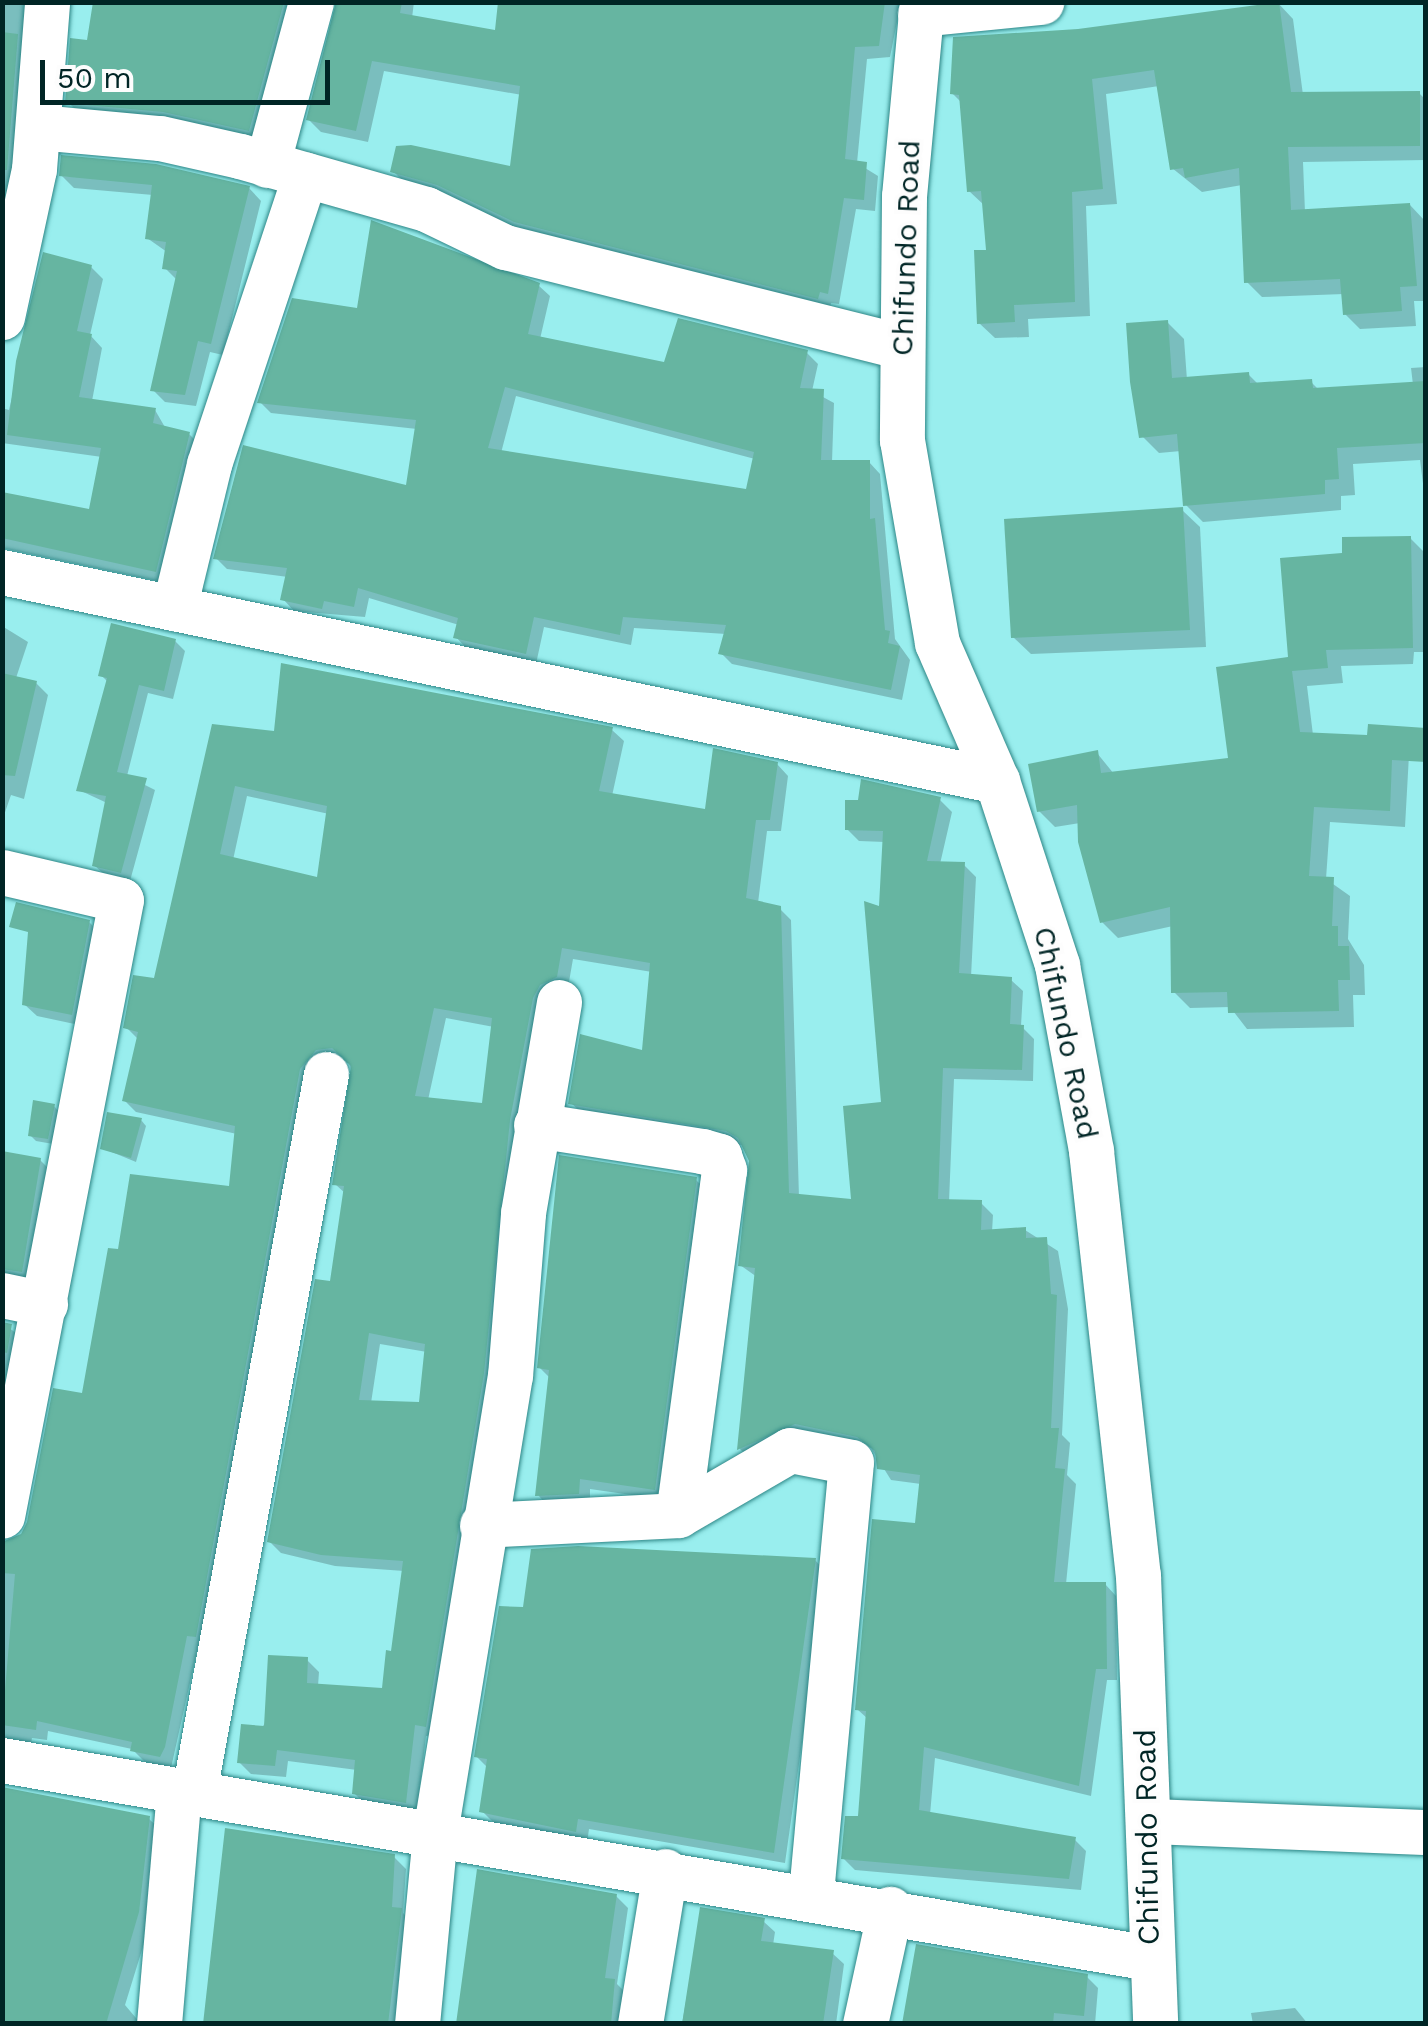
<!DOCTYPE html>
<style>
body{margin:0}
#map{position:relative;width:1428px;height:2026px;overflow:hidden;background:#9ee;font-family:"Work Sans",sans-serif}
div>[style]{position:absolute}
.shadow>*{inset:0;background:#0003}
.building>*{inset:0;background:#66b5a1}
.roads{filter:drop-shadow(0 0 2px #2d8686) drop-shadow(0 0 2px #2d8686)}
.minor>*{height:45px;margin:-22.5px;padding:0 22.5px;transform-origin:22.5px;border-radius:22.5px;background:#fff}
span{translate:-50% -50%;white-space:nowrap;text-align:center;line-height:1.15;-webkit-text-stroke:8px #fdfdfd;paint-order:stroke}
.street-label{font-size:30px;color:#002525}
.frame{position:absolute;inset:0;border:5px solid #002525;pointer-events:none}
.scale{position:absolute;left:40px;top:60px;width:290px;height:45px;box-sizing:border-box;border:5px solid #002525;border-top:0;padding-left:12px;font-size:30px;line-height:35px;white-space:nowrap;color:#002525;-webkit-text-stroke:8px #fdfdfd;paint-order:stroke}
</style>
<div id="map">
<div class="shadow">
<div style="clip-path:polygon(2px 2px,37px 2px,19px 178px,2px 231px)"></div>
<div style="clip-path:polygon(221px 2px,300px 2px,261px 142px,80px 114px,68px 102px,89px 43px)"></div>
<div style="clip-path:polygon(338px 2px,414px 2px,412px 18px,497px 32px,501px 2px,901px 2px,890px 57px,867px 59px,857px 163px,878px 176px,875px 211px,856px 209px,839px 304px,831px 303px,830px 309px,528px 233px,405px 183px,393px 171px,512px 169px,522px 95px,384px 71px,368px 142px,321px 132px,309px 120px)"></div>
<div style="clip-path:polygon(1278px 3px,1293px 19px,1303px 95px,1419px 93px,1426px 100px,1426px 160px,1303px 162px,1305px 212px,1410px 205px,1425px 221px,1426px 301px,1414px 301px,1416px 326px,1360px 329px,1345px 314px,1344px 294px,1262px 297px,1247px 282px,1242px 185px,1202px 192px,1172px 168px,1159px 86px,1106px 94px,1117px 204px,1086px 206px,1090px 316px,1028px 319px,1029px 337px,995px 338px,979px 323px,989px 252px,985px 206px,969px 191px,962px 103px,952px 93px,1079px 31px)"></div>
<div style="clip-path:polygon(62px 176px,249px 188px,261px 201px,223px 355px,210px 352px,196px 406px,165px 402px,153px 390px,178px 281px,165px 268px,167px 252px,147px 238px,153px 195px,74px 188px)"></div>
<div style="clip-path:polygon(45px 256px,91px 267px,103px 279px,90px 335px,102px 348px,92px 401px,155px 410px,166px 429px,189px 434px,201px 446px,167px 583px,2px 548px,2px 494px,91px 512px,102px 457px,2px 443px,2px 408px,9px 410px)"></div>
<div style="clip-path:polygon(evenodd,538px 285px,550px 296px,540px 339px,666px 365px,807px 353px,818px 364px,812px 391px,834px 403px,832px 462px,869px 462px,880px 474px,895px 639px,910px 660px,902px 700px,732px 664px,721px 653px,726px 634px,634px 628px,631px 645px,544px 627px,536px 664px,467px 649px,456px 637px,459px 625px,369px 598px,365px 617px,294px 611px,283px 599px,288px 577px,227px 569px,216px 558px,408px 488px,417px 429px,271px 413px,260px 402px,359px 311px,538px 285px,516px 396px,755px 459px,748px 492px,501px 453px,516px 396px)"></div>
<div style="clip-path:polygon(1167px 322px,1184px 339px,1187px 380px,1248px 374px,1259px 385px,1311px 382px,1319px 390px,1413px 385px,1411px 368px,1426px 367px,1426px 507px,1420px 460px,1353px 464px,1355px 495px,1341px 496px,1341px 510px,1203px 522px,1186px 505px,1181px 451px,1159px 453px,1142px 436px)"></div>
<div style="clip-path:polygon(1182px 510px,1200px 527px,1206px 647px,1031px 654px,1013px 637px)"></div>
<div style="clip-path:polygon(1410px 538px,1426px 554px,1426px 652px,1414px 652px,1413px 664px,1341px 666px,1343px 683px,1307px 686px,1313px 735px,1409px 755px,1405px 827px,1330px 822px,1326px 879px,1350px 896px,1348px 939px,1364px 965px,1365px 995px,1353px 995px,1354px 1027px,1247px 1029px,1230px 1007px,1190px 1008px,1174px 992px,1173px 926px,1118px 938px,1102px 922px,1080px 823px,1055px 827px,1039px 811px,1097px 753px,1114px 774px,1230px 760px,1345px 555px)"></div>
<div style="clip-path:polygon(2px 626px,28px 642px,16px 678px,36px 683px,48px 695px,24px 799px,11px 795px,2px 821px)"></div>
<div style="clip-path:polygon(175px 641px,185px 651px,173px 699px,148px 693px,127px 776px,155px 790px,130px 881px,105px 875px,95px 866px,107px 803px,79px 790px,108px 682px,101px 675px)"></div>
<div style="clip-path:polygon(evenodd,214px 727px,276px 734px,612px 730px,624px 741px,612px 796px,707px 812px,777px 764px,788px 776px,781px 831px,767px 831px,758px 903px,779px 908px,791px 920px,799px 1197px,854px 1202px,884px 1104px,885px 842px,859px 841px,847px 829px,940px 800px,952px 812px,940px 864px,964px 865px,976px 877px,971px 977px,1011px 980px,1023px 991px,1021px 1026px,1034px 1039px,1033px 1081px,954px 1079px,949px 1202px,981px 1203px,993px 1215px,992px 1232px,1025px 1230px,1058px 1251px,1068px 1309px,1062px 1435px,1070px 1443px,1067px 1475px,1076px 1484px,1066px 1584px,1105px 1584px,1116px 1596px,1117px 1680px,1107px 1680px,1091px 1796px,935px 1758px,930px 1815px,1074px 1839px,1086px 1851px,1081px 1890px,855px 1870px,843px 1858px,861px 1819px,868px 1719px,857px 1709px,917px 1525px,921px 1484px,891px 1480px,871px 1448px,808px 1435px,751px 1460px,740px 1449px,757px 1277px,740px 1265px,753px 1173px,746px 1146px,583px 1114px,571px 1103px,644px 1054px,652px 972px,573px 959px,437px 1737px,426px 1736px,417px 1813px,366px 1805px,354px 1793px,357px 1770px,288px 1761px,286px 1777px,251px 1774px,239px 1762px,307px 1660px,319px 1672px,318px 1686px,384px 1691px,393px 1653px,404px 1571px,335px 1566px,281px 1553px,269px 1541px,332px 1283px,346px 1194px,335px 1184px,354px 1079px,349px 1063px,329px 1060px,171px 1768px,145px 1762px,132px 1749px,48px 1731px,47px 1740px,32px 1738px,30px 1748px,2px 1752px,2px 1543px,25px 1534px,84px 1396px,120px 1251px,231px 1189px,237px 1134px,136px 1112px,124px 1100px,139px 1040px,126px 1027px,156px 981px,214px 727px,247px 796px,329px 814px,319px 880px,233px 860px,247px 796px,214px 727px,446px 1018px,494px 1027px,485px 1105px,428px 1100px,446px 1018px,214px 727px,380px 1344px,427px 1352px,421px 1405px,371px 1403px,380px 1344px)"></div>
<div style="clip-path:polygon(89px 922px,102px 935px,84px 1026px,37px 1016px,24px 1004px)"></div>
<div style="clip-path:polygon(54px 1106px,59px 1112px,53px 1144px,36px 1141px,30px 1135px)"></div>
<div style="clip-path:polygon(141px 1120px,146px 1126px,136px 1162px,102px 1148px)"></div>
<div style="clip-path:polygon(2px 1154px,40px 1160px,52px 1172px,34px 1283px,2px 1279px)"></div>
<div style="clip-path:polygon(695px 1179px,707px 1191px,666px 1500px,590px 1489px,590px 1505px,549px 1507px,538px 1495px,550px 1378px,540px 1368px)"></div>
<div style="clip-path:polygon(2px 1323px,23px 1338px,2px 1425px)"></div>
<div style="clip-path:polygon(815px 1560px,826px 1572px,785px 1863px,589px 1829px,587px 1843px,494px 1823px,482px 1811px,488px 1768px,477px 1757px,525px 1610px)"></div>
<div style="clip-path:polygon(149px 1819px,161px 1830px,150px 1924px,125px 2005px,141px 2024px,2px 2024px)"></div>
<div style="clip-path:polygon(394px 1857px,406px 1869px,403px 1913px,412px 1922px,401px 2024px,206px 2024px)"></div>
<div style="clip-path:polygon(616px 1896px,628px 1908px,617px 1984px,626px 1993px,623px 2024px,458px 2024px)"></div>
<div style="clip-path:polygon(702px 1910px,763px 1921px,775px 1932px,773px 1945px,832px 1953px,844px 1964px,836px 2024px,682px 2024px)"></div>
<div style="clip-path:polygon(1086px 1976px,1098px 1988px,1095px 2024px,906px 2024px)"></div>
<div style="clip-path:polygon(1295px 2008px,1308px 2024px,1253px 2024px,1251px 2013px)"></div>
</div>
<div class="building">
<div style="clip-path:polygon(93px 2px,284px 2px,249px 131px,163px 112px,65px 103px,70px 38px,87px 40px)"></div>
<div style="clip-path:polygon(336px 2px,402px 2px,400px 13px,495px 30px,498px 2px,885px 2px,879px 46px,855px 47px,845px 159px,867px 162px,864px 200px,844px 198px,828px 294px,820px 292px,818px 299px,514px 222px,437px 185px,390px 172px,396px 146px,411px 145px,510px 166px,520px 86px,372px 61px,356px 131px,306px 120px)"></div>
<div style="clip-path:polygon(1279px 2px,1291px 92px,1420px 91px,1420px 146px,1288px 147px,1291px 210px,1410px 203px,1417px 286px,1400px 287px,1402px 311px,1343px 315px,1340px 279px,1244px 283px,1239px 168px,1185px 178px,1183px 168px,1170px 170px,1154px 70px,1092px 79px,1103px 189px,1072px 192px,1075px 302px,1014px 305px,1015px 322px,977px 324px,974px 250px,986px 250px,981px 191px,967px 192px,959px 95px,950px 94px,953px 37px,1078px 29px)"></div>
<div style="clip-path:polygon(2px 32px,18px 34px,7px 170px,2px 170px)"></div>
<div style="clip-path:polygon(61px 155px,156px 164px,250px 186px,211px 344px,198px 341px,185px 395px,150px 391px,177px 271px,162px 269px,166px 242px,145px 239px,152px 185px,59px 176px)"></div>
<div style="clip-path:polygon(evenodd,371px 220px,540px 283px,528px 334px,664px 362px,678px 318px,808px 350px,800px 388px,824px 389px,821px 460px,870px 460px,870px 519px,875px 518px,885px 630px,890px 631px,888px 643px,900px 646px,891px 690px,718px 654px,726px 625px,623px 617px,620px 635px,534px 617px,526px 654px,453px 638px,458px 618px,358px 588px,354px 607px,324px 601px,322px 609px,280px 600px,287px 568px,213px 559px,243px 445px,406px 485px,416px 420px,257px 403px,292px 298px,357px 308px,371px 220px,505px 387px,754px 452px,746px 489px,488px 448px,505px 387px)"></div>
<div style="clip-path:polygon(43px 252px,92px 265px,77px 331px,92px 334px,79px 397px,156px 408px,153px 423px,190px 432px,156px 572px,2px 538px,2px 492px,89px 509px,101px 448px,7px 435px,16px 361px)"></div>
<div style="clip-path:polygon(1168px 320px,1172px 378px,1249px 372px,1250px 383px,1312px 379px,1313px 388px,1426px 381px,1426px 443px,1337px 448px,1339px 479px,1325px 480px,1325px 494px,1183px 506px,1177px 434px,1139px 438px,1130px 382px,1126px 323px)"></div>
<div style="clip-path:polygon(1183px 507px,1190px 630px,1011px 638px,1004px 519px)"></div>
<div style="clip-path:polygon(1411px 536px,1413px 648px,1326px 650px,1328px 668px,1292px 671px,1300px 732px,1367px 735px,1368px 724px,1426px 728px,1426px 762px,1392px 760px,1390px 811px,1314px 807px,1309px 876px,1334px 877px,1332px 926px,1338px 926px,1338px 946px,1349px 946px,1350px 980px,1338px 980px,1339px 1011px,1228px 1013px,1227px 992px,1171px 993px,1170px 907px,1100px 923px,1078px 842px,1077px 805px,1037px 812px,1028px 764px,1098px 750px,1101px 773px,1228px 758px,1216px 667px,1288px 657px,1280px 558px,1342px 553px,1342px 537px)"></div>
<div style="clip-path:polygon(111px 623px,176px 639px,164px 691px,139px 685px,117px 772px,147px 778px,121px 873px,92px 866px,106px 796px,76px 791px,107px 678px,98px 676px)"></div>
<div style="clip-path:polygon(evenodd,281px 663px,613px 727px,599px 791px,705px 809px,713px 748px,778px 762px,770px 820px,756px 820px,746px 898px,781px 906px,789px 1193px,851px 1199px,843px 1106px,881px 1102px,864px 901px,879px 906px,883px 831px,845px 830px,845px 800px,858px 800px,861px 779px,941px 797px,927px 861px,965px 862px,959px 973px,1012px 977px,1010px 1024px,1024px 1025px,1022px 1070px,943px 1068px,938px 1199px,982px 1200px,981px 1230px,1026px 1227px,1026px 1238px,1047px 1237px,1051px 1294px,1057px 1295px,1051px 1428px,1059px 1428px,1055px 1468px,1065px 1469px,1054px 1582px,1106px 1582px,1107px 1669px,1096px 1669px,1079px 1786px,924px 1747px,919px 1810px,1076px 1837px,1069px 1879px,841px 1859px,845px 1816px,858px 1816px,866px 1711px,855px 1710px,872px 1519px,915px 1523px,920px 1475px,877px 1469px,875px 1451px,857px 1437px,795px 1424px,737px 1450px,755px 1268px,738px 1266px,749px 1161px,738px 1138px,726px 1131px,568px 1104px,580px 1034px,642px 1050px,650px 963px,562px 948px,557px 977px,540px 985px,533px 998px,510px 1120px,484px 1373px,426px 1727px,415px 1725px,406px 1803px,352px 1794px,355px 1760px,277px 1750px,275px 1766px,237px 1763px,241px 1724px,264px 1726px,268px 1655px,308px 1657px,307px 1683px,382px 1688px,386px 1650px,391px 1651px,403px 1561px,321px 1555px,267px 1542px,315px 1279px,330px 1281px,344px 1186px,332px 1185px,351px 1066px,332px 1048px,316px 1050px,300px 1069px,196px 1637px,187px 1636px,165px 1747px,160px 1757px,130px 1751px,132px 1742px,37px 1721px,36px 1730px,2px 1725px,15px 1574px,2px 1573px,2px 1542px,21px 1534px,27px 1522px,53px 1388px,82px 1393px,108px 1248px,118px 1249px,130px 1174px,229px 1186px,235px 1126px,122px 1101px,138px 1032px,123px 1028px,133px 975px,154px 978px,212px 724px,274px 731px,281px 663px,235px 786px,327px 806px,317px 877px,220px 854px,235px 786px,281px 663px,434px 1008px,492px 1018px,482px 1103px,415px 1096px,434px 1008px,281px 663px,369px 1333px,425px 1344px,419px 1402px,359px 1400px,369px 1333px)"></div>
<div style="clip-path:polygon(2px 673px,37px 681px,15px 776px,2px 775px)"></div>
<div style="clip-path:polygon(16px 902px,90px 920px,72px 1015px,22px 1005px,28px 932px,9px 927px)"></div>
<div style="clip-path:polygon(33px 1100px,55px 1104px,48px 1139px,28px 1136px)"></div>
<div style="clip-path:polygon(107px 1112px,142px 1118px,131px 1158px,100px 1149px)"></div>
<div style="clip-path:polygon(2px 1151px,41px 1158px,22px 1272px,2px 1269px)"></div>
<div style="clip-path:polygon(559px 1155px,697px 1177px,655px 1490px,580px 1479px,579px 1494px,535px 1496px,549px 1370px,537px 1368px)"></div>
<div style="clip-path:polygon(2px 1322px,12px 1324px,7px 1353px,2px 1352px)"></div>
<div style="clip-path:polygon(578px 1546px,816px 1558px,774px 1853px,578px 1819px,576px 1832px,479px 1812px,487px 1759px,474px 1757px,499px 1606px,523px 1607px,531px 1549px)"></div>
<div style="clip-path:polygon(2px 1787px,150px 1816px,139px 1912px,106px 2024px,2px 2024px)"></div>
<div style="clip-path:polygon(225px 1828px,395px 1854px,392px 1907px,402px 1908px,388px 2024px,203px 2024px)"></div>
<div style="clip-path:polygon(477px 1869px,617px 1894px,605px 1978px,615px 1979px,611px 2024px,456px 2024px)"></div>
<div style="clip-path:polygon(700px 1907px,765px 1918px,761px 1941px,834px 1950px,823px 2024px,682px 2024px)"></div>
<div style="clip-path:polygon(916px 1944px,1088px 1974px,1084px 2016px,1054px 2013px,1053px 2024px,902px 2024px)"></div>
</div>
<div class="roads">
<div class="minor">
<div style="left:922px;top:2px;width:195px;rotate:95.3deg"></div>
<div style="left:904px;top:196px;width:244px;rotate:90.5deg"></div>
<div style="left:902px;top:440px;width:206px;rotate:80.2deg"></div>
<div style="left:937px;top:643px;width:150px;rotate:66.5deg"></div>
<div style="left:997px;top:781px;width:194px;rotate:71.9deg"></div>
<div style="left:1057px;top:965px;width:189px;rotate:79.6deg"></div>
<div style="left:1091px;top:1151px;width:427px;rotate:83.7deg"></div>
<div style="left:1138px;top:1575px;width:449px;rotate:87.8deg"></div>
<div style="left:920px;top:14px;width:122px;rotate:-5.7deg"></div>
<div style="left:38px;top:127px;width:122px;rotate:5.2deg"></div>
<div style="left:160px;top:138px;width:82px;rotate:12.7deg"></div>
<div style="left:240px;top:156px;width:193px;rotate:15.9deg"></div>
<div style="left:426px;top:209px;width:88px;rotate:25.7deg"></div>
<div style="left:505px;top:247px;width:409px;rotate:14.1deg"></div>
<div style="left:267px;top:165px;width:169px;rotate:-74.9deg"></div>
<div style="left:2px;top:317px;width:151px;rotate:-77.8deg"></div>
<div style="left:34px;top:169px;width:168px;rotate:-85.5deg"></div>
<div style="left:2px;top:572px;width:1017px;rotate:11.86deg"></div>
<div style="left:174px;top:608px;width:148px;rotate:-76.3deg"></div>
<div style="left:209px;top:464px;width:305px;rotate:-71.6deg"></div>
<div style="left:2px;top:872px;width:122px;rotate:13.2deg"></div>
<div style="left:121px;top:900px;width:627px;rotate:100.93deg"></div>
<div style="left:536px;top:1125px;width:168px;rotate:8.9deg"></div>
<div style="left:702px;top:1151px;width:18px;rotate:16deg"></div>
<div style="left:719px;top:1156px;width:15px;rotate:70deg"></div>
<div style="left:724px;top:1170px;width:348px;rotate:97.6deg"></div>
<div style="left:2px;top:1295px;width:44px;rotate:11.8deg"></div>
<div style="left:482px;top:1525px;width:196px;rotate:-2.9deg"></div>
<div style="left:678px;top:1515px;width:129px;rotate:-30.1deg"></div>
<div style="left:790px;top:1450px;width:62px;rotate:11.1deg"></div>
<div style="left:851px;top:1462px;width:436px;rotate:95.3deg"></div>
<div style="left:2px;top:1760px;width:1164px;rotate:9.79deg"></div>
<div style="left:194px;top:1792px;width:730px;rotate:-79.58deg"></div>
<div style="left:1149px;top:1821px;width:277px;rotate:2.3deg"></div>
<div style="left:159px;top:2024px;width:235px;rotate:-85.1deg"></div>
<div style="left:417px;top:2024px;width:192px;rotate:-84.6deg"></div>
<div style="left:435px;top:1833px;width:463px;rotate:-80.7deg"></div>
<div style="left:510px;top:1376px;width:164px;rotate:-85.4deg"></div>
<div style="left:523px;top:1213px;width:214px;rotate:-80.3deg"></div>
<div style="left:640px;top:2024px;width:155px;rotate:-80.7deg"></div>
<div style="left:865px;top:2024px;width:118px;rotate:-77.7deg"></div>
</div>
</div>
<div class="street-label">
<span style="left:906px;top:248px;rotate:-88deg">Chifundo Road</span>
<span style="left:1066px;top:1033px;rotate:78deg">Chifundo Road</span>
<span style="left:1147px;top:1837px;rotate:-91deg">Chifundo Road</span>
</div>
<div class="frame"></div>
<div class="scale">50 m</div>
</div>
